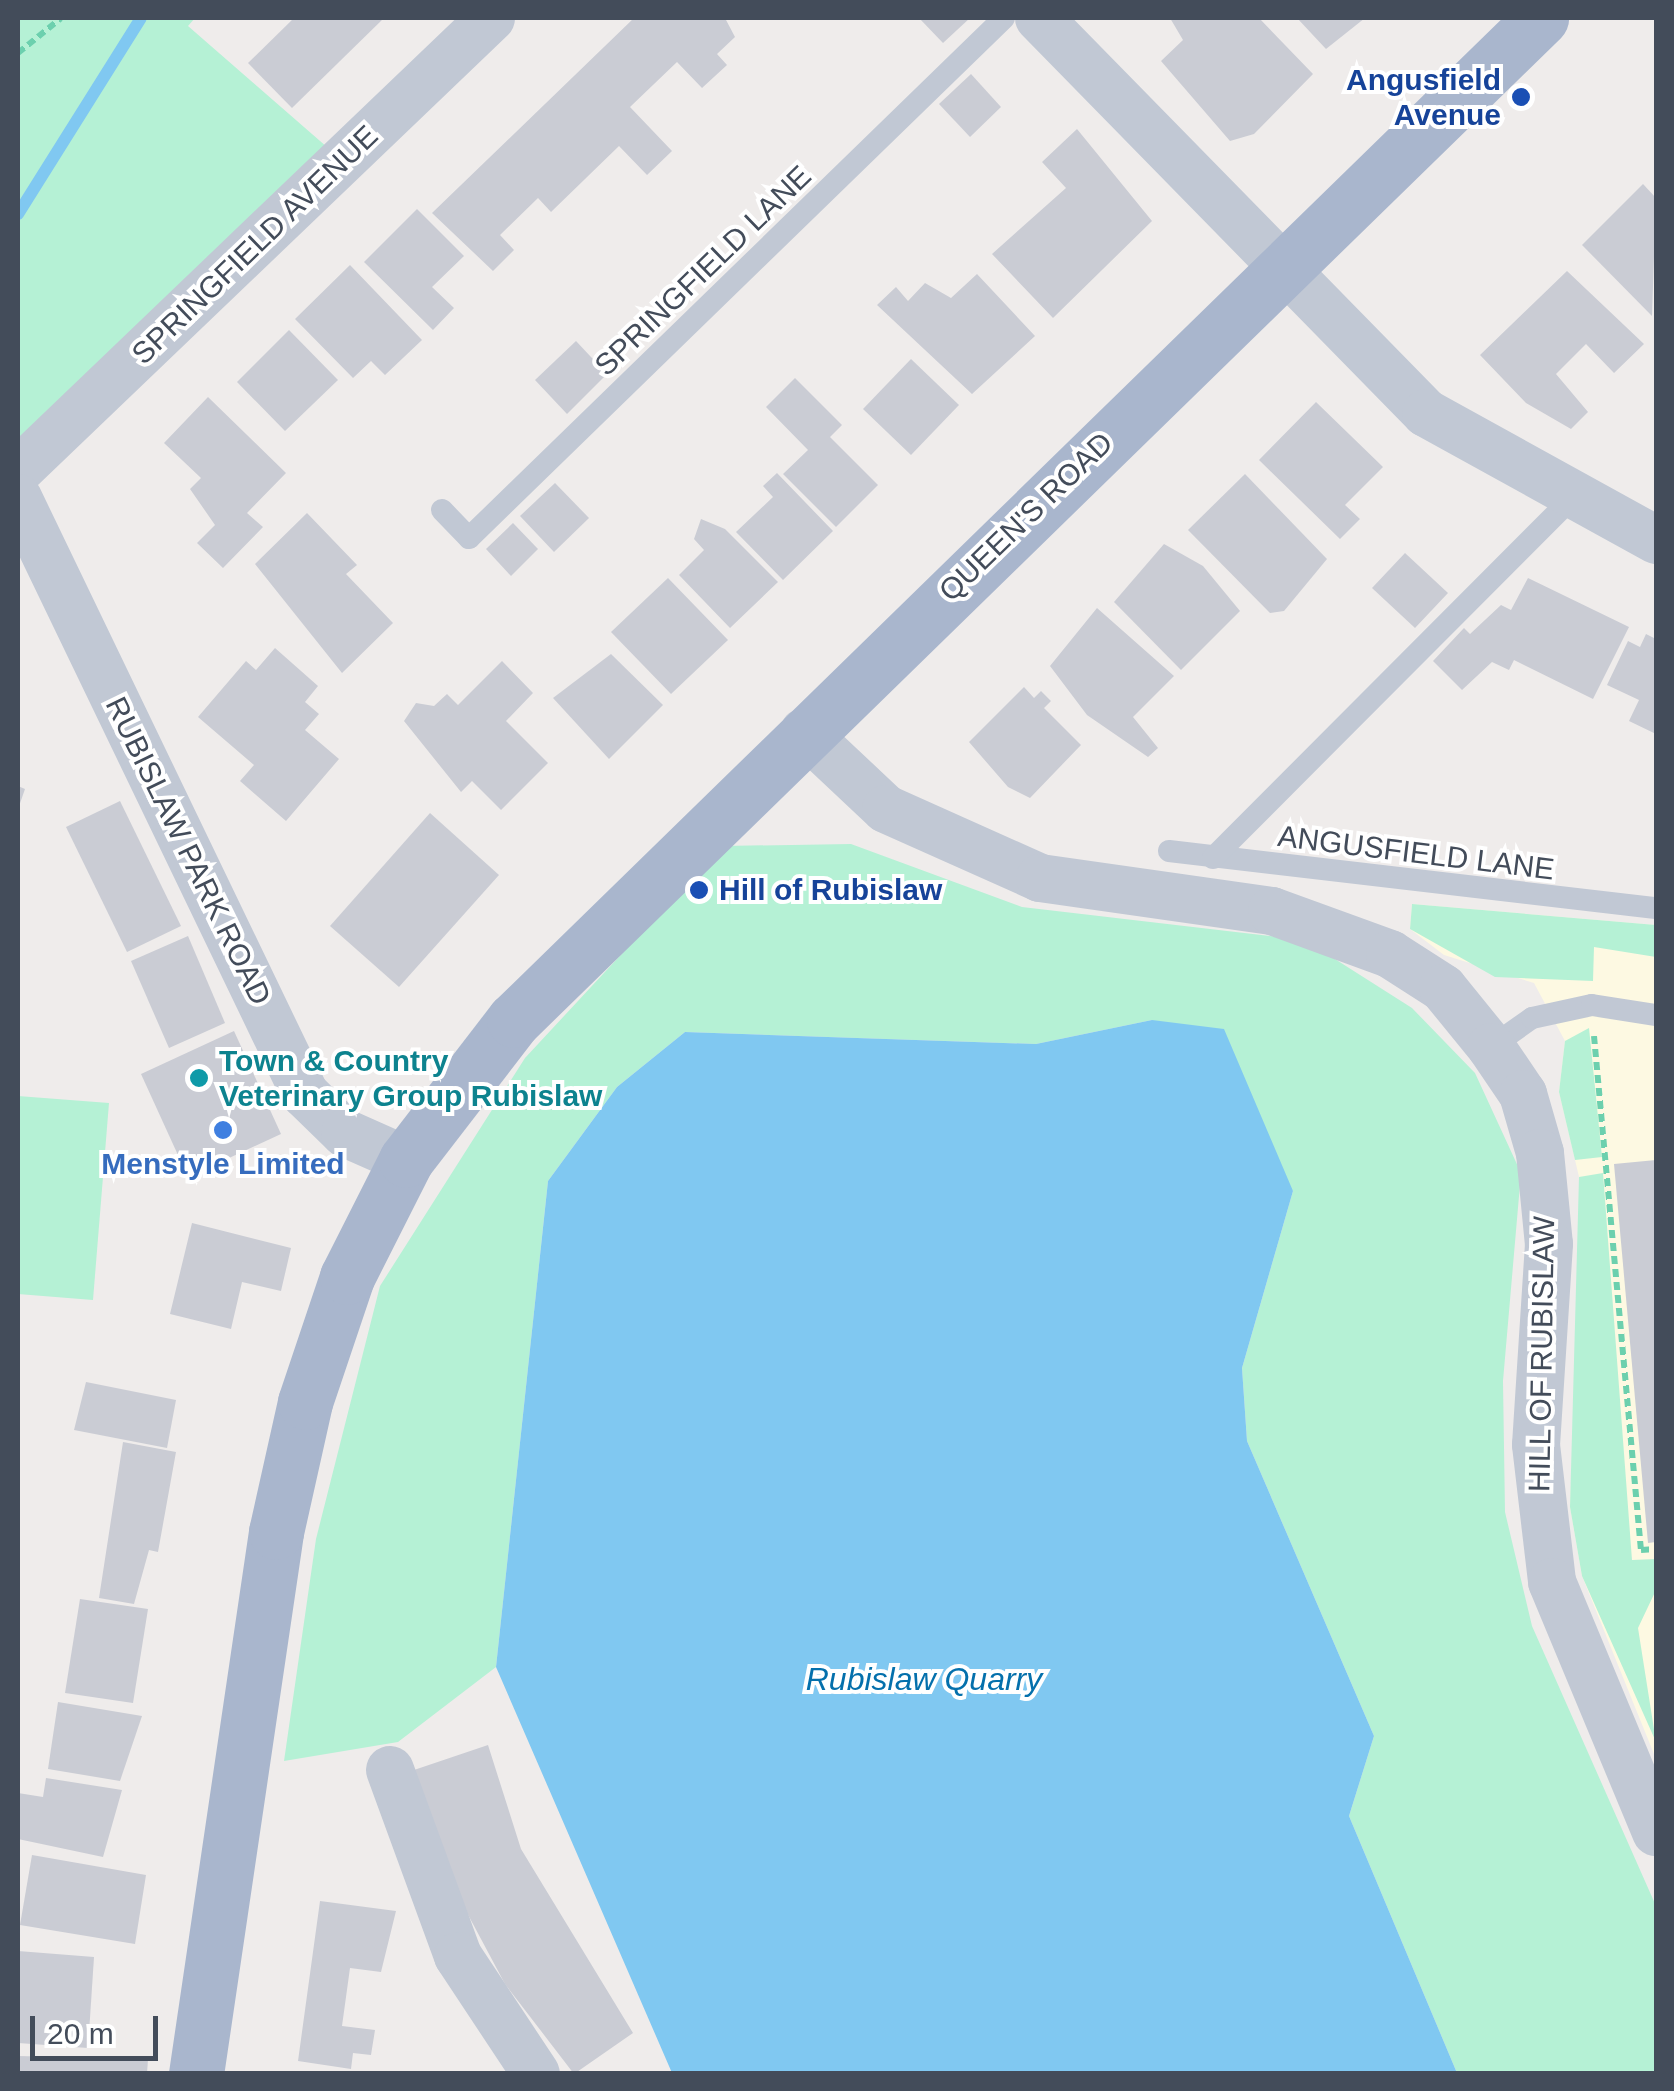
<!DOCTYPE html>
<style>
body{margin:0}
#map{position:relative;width:1674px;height:2091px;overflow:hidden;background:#efeceb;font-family:Arial,sans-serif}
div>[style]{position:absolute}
.commercial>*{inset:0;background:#fdf9e2}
.green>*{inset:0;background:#b5f1d5}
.water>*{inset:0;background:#80c8f1}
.stream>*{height:12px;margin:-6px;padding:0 6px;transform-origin:6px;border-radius:6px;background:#80c8f1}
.building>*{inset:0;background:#caccd4}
.path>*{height:6px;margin-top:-3px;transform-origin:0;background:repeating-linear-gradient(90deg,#6cd0ae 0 8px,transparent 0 13px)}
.lane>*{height:22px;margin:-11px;padding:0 11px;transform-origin:11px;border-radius:11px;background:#c1c8d4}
.street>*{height:48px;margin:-24px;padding:0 24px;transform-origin:24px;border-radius:24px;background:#c1c8d4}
.primary>*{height:55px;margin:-27.5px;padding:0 27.5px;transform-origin:27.5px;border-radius:27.5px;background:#a9b6cd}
.dots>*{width:28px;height:28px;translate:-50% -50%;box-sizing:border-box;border:5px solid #fff;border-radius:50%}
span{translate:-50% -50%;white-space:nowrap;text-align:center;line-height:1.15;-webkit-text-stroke:8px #fff;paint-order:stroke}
.transit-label{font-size:30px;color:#164399;font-weight:700}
.right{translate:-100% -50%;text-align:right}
.left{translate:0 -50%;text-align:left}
.street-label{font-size:30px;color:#434c5a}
.culture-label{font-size:30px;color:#0d838f;font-weight:700}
.shop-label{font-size:30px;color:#366cbe;font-weight:700}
.water-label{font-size:32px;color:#0470ac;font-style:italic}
.frame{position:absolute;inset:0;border:20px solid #434c5a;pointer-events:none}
.scale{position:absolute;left:30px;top:2016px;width:128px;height:45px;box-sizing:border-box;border:5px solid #434c5a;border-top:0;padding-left:12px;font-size:30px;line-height:35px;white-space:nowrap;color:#434c5a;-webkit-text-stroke:8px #fff;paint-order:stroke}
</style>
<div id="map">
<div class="commercial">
<div style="clip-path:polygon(1412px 904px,1656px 925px,1656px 1759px,1582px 1576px,1570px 1507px,1580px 1261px,1579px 1177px,1559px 1092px,1565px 1041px,1534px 983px,1444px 955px,1410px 929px)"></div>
</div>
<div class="green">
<div style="clip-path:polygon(18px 18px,195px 18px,188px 26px,343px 161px,18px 471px)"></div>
<div style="clip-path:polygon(851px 844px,1022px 907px,1305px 940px,1412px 1008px,1475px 1073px,1521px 1173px,1503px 1381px,1505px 1512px,1532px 1626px,1656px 1906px,1656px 2073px,1457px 2073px,1349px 1816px,1374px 1736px,1247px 1441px,1242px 1368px,1293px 1191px,1152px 1020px,1036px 1044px,685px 1032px,617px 1087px,548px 1181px,496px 1667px,398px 1742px,284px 1761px,316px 1539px,380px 1286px,525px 1058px,722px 846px)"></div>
<div style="clip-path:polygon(1412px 904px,1656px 925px,1656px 957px,1594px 947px,1593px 981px,1495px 977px,1410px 929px)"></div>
<div style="clip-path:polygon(1589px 1028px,1602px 1157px,1575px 1160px,1559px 1092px,1565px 1041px)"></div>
<div style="clip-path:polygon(18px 1096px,109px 1103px,93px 1300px,18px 1294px)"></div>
<div style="clip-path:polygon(1603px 1173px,1632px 1560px,1656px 1559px,1656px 1590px,1638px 1628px,1656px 1742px,1582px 1576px,1570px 1507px,1579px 1177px)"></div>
</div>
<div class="water">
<div style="clip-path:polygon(1152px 1020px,1224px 1029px,1293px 1191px,1242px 1368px,1247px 1441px,1374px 1736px,1349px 1816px,1457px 2073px,672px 2073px,496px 1667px,548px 1181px,617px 1087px,685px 1032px,1036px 1044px)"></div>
</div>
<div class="stream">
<div style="left:18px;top:214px;width:231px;rotate:-57.9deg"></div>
</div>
<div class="building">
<div style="clip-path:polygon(294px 18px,384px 18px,292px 108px,248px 63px)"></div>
<div style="clip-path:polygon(634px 18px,725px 18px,735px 37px,717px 54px,727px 65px,702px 88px,677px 62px,630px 107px,672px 151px,647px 175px,619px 146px,551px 212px,538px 198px,500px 235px,514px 250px,493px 271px,432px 213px)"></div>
<div style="clip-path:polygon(919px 18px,970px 18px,943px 43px)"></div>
<div style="clip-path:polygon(1170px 18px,1259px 18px,1313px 74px,1254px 134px,1230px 141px,1161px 61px,1183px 40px)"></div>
<div style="clip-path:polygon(1297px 18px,1365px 18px,1326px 49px)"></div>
<div style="clip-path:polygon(971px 74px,1001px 107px,970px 137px,939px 104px)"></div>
<div style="clip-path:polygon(1077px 129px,1152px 221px,1053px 318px,992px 254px,1066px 188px,1042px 162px)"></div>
<div style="clip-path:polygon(1643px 184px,1656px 198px,1652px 316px,1582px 245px)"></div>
<div style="clip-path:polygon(417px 209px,464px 256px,432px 287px,454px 308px,433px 330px,364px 262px)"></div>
<div style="clip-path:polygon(350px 265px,422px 340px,385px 375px,371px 361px,353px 378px,295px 319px)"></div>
<div style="clip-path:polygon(1567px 271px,1644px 344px,1614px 373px,1586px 344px,1556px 374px,1588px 412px,1571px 429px,1526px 403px,1480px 355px)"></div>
<div style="clip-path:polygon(977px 274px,1035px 336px,972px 394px,877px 305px,896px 287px,908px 301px,925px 283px,951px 298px)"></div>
<div style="clip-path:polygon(289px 330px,338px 380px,285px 431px,237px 382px)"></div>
<div style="clip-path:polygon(576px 341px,607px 374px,567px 414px,535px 380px)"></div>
<div style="clip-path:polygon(911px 359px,959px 405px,911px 455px,863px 409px)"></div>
<div style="clip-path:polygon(795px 378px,842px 425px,830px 437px,878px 485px,836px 527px,783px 474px,808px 450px,766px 407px)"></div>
<div style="clip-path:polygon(208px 397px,286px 473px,247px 513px,263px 527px,223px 568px,197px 543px,215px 525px,190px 489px,201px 478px,164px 443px)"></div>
<div style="clip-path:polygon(1316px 402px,1383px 467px,1345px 505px,1360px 519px,1340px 539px,1259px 460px)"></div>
<div style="clip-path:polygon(777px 473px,833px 531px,783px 580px,736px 532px,773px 497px,763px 486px)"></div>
<div style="clip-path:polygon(1245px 474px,1327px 559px,1284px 611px,1270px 613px,1188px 530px)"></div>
<div style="clip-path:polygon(555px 483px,589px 518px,554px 552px,520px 516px)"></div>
<div style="clip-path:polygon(307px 513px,357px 565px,346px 574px,393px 623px,342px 673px,255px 564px)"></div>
<div style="clip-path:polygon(701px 519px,725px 529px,778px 582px,730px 628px,679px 575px,704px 550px,694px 539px)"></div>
<div style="clip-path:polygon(513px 523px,538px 549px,511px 576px,486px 549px)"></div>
<div style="clip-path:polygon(1164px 544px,1203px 566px,1240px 611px,1181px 670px,1114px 602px)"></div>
<div style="clip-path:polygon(1405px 553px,1448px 593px,1415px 628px,1372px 588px)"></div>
<div style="clip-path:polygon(668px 578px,728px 640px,671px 694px,611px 632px)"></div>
<div style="clip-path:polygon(1528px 578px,1629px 627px,1593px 699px,1514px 660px,1509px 670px,1492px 662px,1462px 690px,1433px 661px,1464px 628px,1470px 634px,1501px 605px,1511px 610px)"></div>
<div style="clip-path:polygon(1097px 608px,1174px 676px,1133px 717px,1158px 748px,1148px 757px,1087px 715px,1050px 666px)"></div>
<div style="clip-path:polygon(1646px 634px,1656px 639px,1656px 734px,1629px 721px,1639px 700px,1607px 685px,1628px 641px,1640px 647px)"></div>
<div style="clip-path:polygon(275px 648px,318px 686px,305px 702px,319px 714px,305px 730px,339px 759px,286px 821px,240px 781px,254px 765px,198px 717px,246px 661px,256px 670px)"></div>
<div style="clip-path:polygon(611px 654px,663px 705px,609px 759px,553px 698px)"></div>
<div style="clip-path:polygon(502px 661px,533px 693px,506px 721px,548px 763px,501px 810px,472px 781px,461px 792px,404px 721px,416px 703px,434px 706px,447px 694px,458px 705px)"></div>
<div style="clip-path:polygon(1024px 687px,1034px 698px,1041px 691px,1051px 701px,1044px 708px,1081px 745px,1030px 798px,1008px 787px,969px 742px)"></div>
<div style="clip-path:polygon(18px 786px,25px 789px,18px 809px)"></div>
<div style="clip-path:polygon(120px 801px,181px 926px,127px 952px,66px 827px)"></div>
<div style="clip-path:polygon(430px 813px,499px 875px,399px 987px,330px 926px)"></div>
<div style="clip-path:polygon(188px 936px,225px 1023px,169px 1048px,131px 961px)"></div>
<div style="clip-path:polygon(234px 1031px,281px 1134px,188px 1177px,141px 1074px)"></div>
<div style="clip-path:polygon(1656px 1160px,1656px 1542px,1648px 1543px,1614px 1164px)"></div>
<div style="clip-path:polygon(192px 1223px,291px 1248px,281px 1291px,242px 1282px,231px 1329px,170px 1314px)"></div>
<div style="clip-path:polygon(86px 1382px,176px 1400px,167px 1448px,74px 1430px)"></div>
<div style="clip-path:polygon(123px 1442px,176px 1452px,158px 1552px,149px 1550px,134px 1604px,99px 1598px)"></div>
<div style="clip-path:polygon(80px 1599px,148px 1609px,133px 1703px,65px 1693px)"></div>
<div style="clip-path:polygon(58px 1702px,142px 1716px,120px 1781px,48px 1769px)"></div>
<div style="clip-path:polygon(488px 1745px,521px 1849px,633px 2033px,574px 2074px,505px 1984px,449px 1879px,414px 1770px)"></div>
<div style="clip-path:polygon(46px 1778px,122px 1790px,103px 1857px,18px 1839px,18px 1793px,43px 1797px)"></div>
<div style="clip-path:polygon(32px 1855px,146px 1875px,135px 1944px,20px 1925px)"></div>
<div style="clip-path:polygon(320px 1901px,396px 1911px,381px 1972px,350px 1968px,342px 2026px,375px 2030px,371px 2055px,353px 2053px,351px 2069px,298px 2061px)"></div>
<div style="clip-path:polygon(18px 1951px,94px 1957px,88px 2048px,18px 2043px)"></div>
<div style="clip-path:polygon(18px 2056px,148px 2059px,147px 2074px,18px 2074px)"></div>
</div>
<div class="path">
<div style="left:18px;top:53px;width:55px;rotate:-39.1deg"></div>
<div style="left:1594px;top:1036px;width:516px;rotate:84.78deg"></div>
<div style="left:1641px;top:1550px;width:15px;rotate:-4deg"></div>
</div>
<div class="lane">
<div style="left:442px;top:510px;width:39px;rotate:46deg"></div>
<div style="left:469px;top:538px;width:746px;rotate:-44.19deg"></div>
<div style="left:1169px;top:851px;width:490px;rotate:6.7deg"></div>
<div style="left:1213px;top:858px;width:507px;rotate:-45.08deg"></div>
<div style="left:1491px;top:1047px;width:50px;rotate:-35.3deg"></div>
<div style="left:1532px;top:1018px;width:61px;rotate:-12.2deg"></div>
<div style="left:1592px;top:1005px;width:65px;rotate:8.9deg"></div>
</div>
<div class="street">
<div style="left:1039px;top:18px;width:553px;rotate:45.59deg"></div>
<div style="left:1426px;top:413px;width:263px;rotate:28.9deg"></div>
<div style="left:18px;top:471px;width:655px;rotate:-43.76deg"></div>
<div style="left:18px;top:498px;width:662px;rotate:64.29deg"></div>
<div style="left:305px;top:1094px;width:56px;rotate:44.3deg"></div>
<div style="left:345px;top:1133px;width:67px;rotate:23.9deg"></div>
<div style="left:804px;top:732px;width:112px;rotate:43.2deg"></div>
<div style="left:886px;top:809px;width:169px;rotate:24.1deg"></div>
<div style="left:1040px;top:878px;width:234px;rotate:8.1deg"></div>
<div style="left:1272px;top:911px;width:126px;rotate:20deg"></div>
<div style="left:1390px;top:954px;width:63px;rotate:32.7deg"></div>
<div style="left:1443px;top:988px;width:76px;rotate:50.9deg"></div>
<div style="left:1491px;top:1047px;width:57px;rotate:55.8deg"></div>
<div style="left:1523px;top:1094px;width:61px;rotate:73.9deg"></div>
<div style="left:1540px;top:1153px;width:91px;rotate:84.4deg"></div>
<div style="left:1549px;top:1244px;width:201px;rotate:93.7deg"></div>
<div style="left:1536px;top:1445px;width:138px;rotate:83.3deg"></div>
<div style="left:1552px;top:1582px;width:271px;rotate:67.4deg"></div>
<div style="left:390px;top:1770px;width:198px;rotate:69.9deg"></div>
<div style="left:458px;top:1956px;width:141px;rotate:56.5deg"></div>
</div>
<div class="primary">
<div style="left:196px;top:2074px;width:548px;rotate:-81.6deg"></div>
<div style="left:276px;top:1532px;width:133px;rotate:-77.4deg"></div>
<div style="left:305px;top:1402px;width:132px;rotate:-71.4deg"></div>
<div style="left:347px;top:1277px;width:131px;rotate:-63.2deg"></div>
<div style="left:406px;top:1160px;width:177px;rotate:-52.4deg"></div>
<div style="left:514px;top:1020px;width:1435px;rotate:-44.29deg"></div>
</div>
<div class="dots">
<div style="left:1521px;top:97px;background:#1a4fb4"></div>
<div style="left:699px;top:890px;background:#1a4fb4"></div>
<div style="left:199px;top:1078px;background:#0f9aa8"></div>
<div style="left:223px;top:1130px;background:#3f7fe0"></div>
</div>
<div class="transit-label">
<span class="right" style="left:1501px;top:97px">Angusfield<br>Avenue</span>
<span class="left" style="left:719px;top:890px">Hill of Rubislaw</span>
</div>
<div class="street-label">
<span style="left:255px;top:245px;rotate:-44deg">SPRINGFIELD AVENUE</span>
<span style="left:703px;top:271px;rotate:-44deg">SPRINGFIELD LANE</span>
<span style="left:1026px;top:517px;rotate:-44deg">QUEEN'S ROAD</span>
<span style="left:188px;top:851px;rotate:64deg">RUBISLAW PARK ROAD</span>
<span style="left:1416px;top:853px;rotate:7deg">ANGUSFIELD LANE</span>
<span style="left:1542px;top:1354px;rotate:-89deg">HILL OF RUBISLAW</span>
</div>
<div class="culture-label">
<span class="left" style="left:219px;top:1078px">Town &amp; Country<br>Veterinary Group Rubislaw</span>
</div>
<div class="shop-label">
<span style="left:223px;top:1164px">Menstyle Limited</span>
</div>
<div class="water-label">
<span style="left:924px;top:1679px">Rubislaw Quarry</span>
</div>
<div class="frame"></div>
<div class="scale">20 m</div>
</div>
